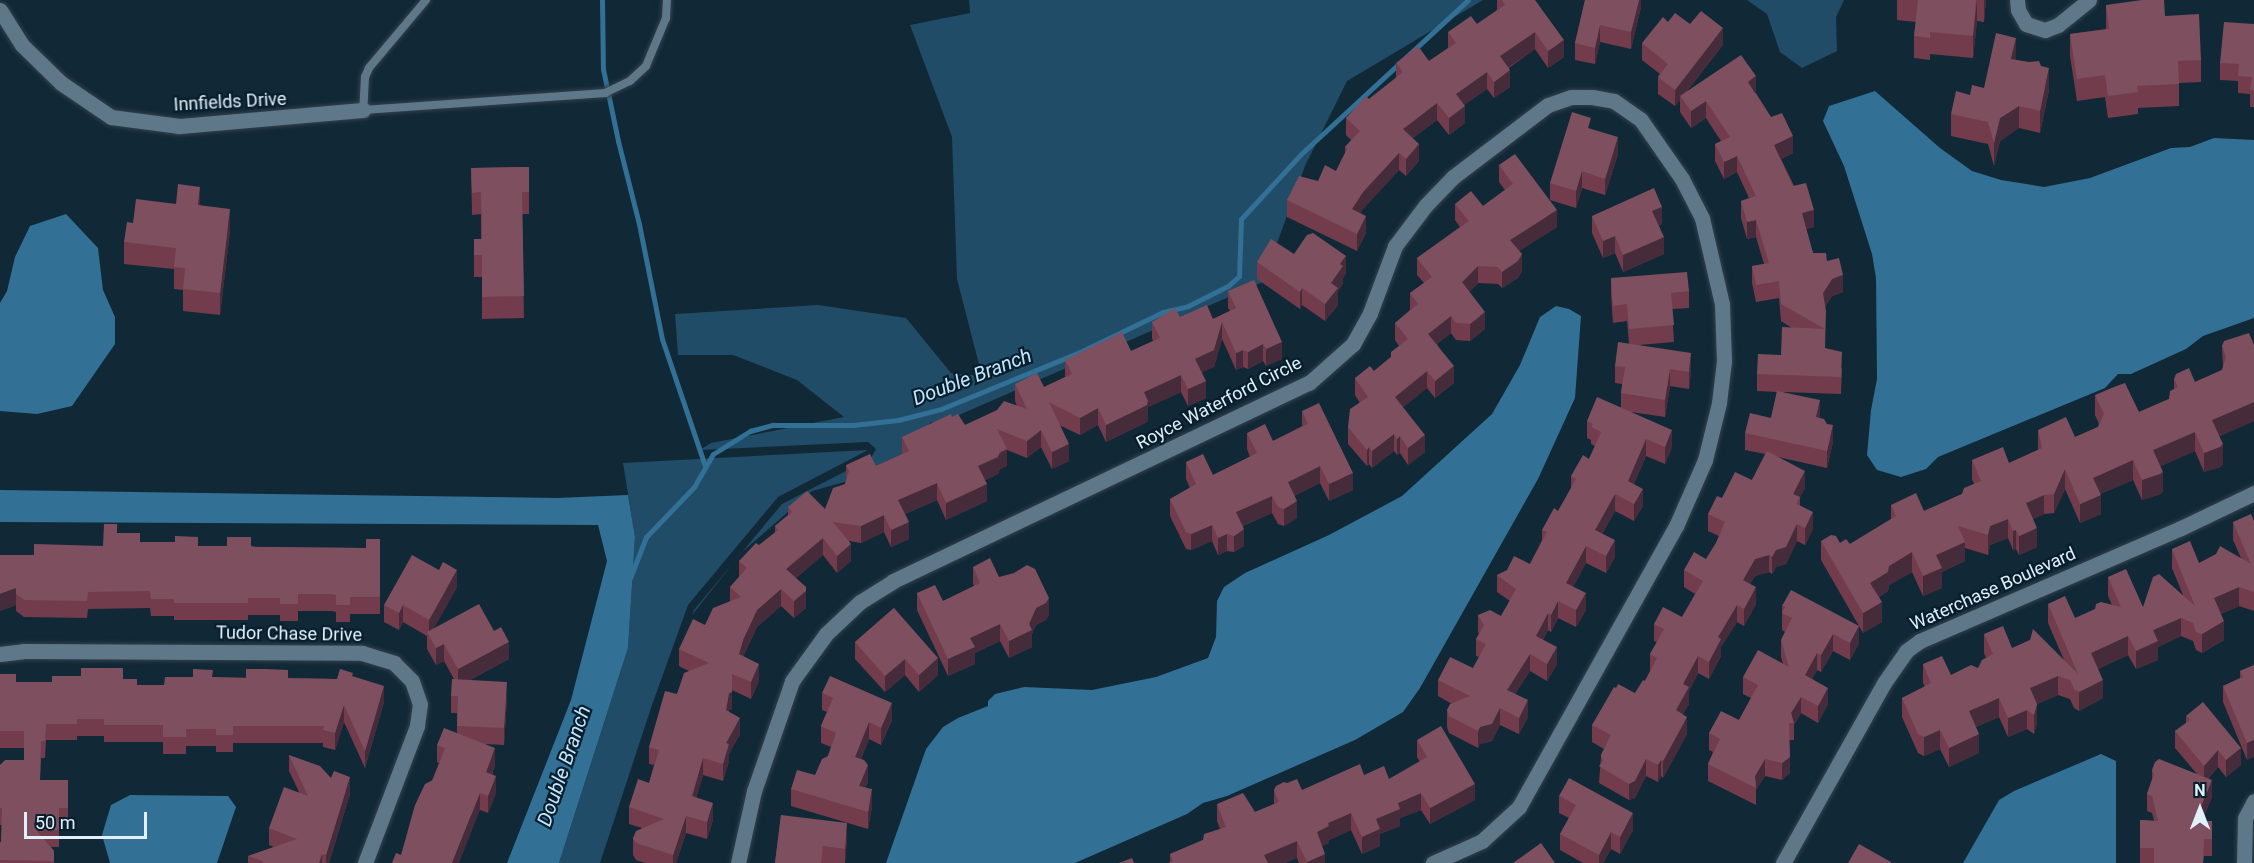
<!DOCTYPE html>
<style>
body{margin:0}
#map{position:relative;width:2254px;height:863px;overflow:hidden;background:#112836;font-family:Roboto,sans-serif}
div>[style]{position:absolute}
.green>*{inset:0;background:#214c67}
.water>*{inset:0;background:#327095}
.stream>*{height:5px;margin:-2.5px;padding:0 2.5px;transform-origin:2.5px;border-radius:2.5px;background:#327095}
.roads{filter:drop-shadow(0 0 2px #32414e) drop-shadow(0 0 2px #32414e)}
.service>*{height:8px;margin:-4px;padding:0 4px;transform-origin:4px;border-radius:4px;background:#5f7889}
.minor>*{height:15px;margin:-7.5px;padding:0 7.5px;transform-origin:7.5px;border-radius:7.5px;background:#5f7889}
.wall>*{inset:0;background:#723c4c}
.shaded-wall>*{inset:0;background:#462c3b}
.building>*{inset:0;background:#7e4f5f}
span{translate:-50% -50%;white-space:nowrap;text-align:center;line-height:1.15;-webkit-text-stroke:4.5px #071e2c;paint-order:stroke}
.street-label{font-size:18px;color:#e2f0fa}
.water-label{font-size:20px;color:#c4e5fc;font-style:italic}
.north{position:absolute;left:2170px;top:779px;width:60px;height:60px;-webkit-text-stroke:4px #071e2c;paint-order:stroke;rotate:0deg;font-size:16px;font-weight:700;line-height:24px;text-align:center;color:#e2f0fa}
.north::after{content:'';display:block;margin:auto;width:21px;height:27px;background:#e2f0fa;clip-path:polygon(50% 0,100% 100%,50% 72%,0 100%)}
.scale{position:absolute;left:24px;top:812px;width:123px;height:27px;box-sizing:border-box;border:3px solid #e2f0fa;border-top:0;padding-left:8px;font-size:18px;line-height:21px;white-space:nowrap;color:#e2f0fa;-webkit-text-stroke:4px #071e2c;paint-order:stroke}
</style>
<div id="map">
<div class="green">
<div style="clip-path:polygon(969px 0,1483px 0,1347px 81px,1305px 166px,1263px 282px,936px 425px,931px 422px,888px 470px,812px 491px,741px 553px,692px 615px,694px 610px,782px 504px,871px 458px,876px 449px,868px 442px,700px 450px,711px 443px,844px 417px,797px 380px,733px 355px,678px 355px,675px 314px,818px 305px,906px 318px,951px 373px,982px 376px,957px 279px,952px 137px,910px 25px,970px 13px)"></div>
<div style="clip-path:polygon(1747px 0,1844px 0,1836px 17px,1837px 51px,1802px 68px,1780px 52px,1767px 14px)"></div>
<div style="clip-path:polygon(868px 450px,778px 497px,688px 605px,652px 705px,600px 863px,559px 863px,628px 648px,635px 537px,623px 463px)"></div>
</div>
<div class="water">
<div style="clip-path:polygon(1875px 91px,1940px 148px,1972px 171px,2001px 180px,2044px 187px,2090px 178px,2171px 148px,2190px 147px,2214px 138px,2254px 140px,2254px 318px,2203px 336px,2186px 349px,2131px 374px,2118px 374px,2105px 388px,1938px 457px,1926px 469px,1901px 477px,1877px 470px,1867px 455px,1871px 410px,1877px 379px,1876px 278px,1872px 254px,1844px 166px,1823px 121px,1829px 106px)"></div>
<div style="clip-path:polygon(66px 214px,98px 248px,103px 290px,115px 317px,115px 344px,72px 406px,37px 414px,0 411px,0 303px,7px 291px,15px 257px,30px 226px)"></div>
<div style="clip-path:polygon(1556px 306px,1569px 309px,1581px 316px,1575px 398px,1538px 479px,1420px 688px,1403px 712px,1355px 740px,1227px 796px,1203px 803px,1187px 814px,1075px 863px,886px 863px,926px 749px,943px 727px,958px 718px,988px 706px,988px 701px,995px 694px,1024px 687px,1092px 690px,1156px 677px,1208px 658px,1216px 637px,1217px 601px,1224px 587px,1245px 573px,1329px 535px,1402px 496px,1492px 414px,1520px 365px,1540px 317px)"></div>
<div style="clip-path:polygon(0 490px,557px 498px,628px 495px,635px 537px,628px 648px,559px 863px,507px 863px,571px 700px,607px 561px,598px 525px,0 522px)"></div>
<div style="clip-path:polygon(2101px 754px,2116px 761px,2116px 863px,1963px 863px,1999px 800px,2014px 791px)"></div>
<div style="clip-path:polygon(130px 795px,228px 796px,236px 807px,217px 863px,110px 863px,102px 835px,111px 805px)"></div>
</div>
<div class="stream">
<div style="left:602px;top:0;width:69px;rotate:89.2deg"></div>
<div style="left:603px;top:69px;width:74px;rotate:78.2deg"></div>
<div style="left:618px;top:141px;width:86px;rotate:75.8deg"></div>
<div style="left:639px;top:224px;width:117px;rotate:78.7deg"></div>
<div style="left:662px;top:339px;width:134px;rotate:71.3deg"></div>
<div style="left:630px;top:578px;width:44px;rotate:-68.7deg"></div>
<div style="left:646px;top:537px;width:69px;rotate:-46.2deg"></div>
<div style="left:694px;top:487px;width:38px;rotate:-60deg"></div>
<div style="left:713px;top:454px;width:44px;rotate:-31.9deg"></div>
<div style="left:750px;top:431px;width:24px;rotate:-15deg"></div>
<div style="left:773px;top:425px;width:80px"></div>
<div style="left:853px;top:425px;width:45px;rotate:-6.3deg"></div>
<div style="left:898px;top:420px;width:44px;rotate:-14.3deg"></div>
<div style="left:941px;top:409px;width:150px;rotate:-22.3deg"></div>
<div style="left:1080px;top:352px;width:92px;rotate:-25.7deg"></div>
<div style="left:1163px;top:312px;width:26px;rotate:-13deg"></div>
<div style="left:1188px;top:306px;width:45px;rotate:-26.6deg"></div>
<div style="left:1228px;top:286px;width:15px;rotate:-42deg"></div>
<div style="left:1239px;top:276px;width:57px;rotate:-88deg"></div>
<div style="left:1241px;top:219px;width:88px;rotate:-47.3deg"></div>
<div style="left:1301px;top:154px;width:227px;rotate:-42.7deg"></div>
</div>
<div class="roads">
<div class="service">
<div style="left:426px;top:0;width:89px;rotate:130deg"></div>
<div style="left:369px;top:68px;width:10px;rotate:114deg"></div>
<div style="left:365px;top:77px;width:33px;rotate:93deg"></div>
<div style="left:363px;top:110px;width:243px;rotate:-4deg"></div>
<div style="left:605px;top:93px;width:28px;rotate:-26deg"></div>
<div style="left:630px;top:81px;width:22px;rotate:-43deg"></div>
<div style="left:646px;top:66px;width:52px;rotate:-67.4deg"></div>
<div style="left:666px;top:18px;width:18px;rotate:-87deg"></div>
</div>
<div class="minor">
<div style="left:2017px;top:0;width:10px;rotate:84deg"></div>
<div style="left:2018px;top:10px;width:16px;rotate:60deg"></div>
<div style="left:2026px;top:24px;width:20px;rotate:18deg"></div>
<div style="left:2045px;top:30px;width:14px;rotate:-21deg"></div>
<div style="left:2058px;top:25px;width:40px;rotate:-39deg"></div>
<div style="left:0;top:10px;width:41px;rotate:57.8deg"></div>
<div style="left:22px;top:45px;width:54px;rotate:44.3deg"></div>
<div style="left:61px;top:83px;width:60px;rotate:34.2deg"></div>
<div style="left:111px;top:117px;width:69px;rotate:7.5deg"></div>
<div style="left:179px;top:126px;width:185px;rotate:-5deg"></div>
<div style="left:0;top:654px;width:23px;rotate:-7deg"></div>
<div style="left:23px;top:651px;width:339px;rotate:0.3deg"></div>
<div style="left:362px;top:653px;width:34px;rotate:17deg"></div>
<div style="left:394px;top:663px;width:25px;rotate:45deg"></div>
<div style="left:412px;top:681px;width:24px;rotate:71deg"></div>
<div style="left:420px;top:704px;width:22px;rotate:98deg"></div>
<div style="left:417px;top:726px;width:147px;rotate:110.8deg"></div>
<div style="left:738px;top:863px;width:74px;rotate:-77.5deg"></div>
<div style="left:754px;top:791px;width:116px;rotate:-70.9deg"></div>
<div style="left:792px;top:681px;width:58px;rotate:-54.1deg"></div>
<div style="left:826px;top:634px;width:47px;rotate:-43.3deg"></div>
<div style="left:860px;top:602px;width:39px;rotate:-32deg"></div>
<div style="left:893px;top:581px;width:461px;rotate:-25.5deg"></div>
<div style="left:1309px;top:383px;width:59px;rotate:-41.6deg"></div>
<div style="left:1353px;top:344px;width:35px;rotate:-61deg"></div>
<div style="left:1370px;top:313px;width:72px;rotate:-69.5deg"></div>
<div style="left:1395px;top:246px;width:51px;rotate:-52.9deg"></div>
<div style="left:1426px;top:205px;width:39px;rotate:-46deg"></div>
<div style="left:1453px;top:177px;width:119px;rotate:-37.2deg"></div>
<div style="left:1548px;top:105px;width:24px;rotate:-19deg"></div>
<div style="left:1571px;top:97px;width:21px"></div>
<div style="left:1592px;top:97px;width:22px;rotate:10deg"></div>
<div style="left:1614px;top:101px;width:33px;rotate:35deg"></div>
<div style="left:1641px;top:120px;width:72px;rotate:55.2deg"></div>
<div style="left:1682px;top:179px;width:44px;rotate:62.9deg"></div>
<div style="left:1702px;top:218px;width:88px;rotate:76.9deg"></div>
<div style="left:1722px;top:304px;width:57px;rotate:88deg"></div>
<div style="left:1724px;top:361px;width:42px;rotate:96.8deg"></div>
<div style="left:1719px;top:403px;width:59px;rotate:103.8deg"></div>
<div style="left:1705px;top:460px;width:72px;rotate:113.7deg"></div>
<div style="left:1676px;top:526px;width:322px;rotate:119.2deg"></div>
<div style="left:1519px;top:807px;width:50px;rotate:137.4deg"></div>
<div style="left:1482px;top:841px;width:54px;rotate:155.8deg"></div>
<div style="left:1783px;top:863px;width:206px;rotate:-60.7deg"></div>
<div style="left:1884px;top:683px;width:39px;rotate:-55deg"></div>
<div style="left:1906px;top:651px;width:17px;rotate:-36deg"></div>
<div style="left:1920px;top:641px;width:284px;rotate:-23.4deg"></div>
<div style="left:2181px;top:528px;width:81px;rotate:-25.6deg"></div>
<div style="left:2244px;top:863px;width:45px;rotate:-88.7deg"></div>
<div style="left:2245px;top:818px;width:19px;rotate:-62deg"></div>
</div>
</div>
<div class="wall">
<div style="clip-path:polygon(1497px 0,1535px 0,1564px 57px,1548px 68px,1535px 49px,1509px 68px,1510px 87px,1494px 98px,1487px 89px,1464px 105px,1465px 123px,1449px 135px,1437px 120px,1413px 138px,1419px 161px,1406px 176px,1399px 170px,1363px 209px,1360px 213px,1366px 233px,1357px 251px,1287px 217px,1287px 200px,1336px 171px,1345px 153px,1345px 147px,1351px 140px,1346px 135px,1346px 118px,1396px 78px,1396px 63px,1429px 61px,1448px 48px,1448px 32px,1477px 24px,1497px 10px)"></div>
<div style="clip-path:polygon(1585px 0,1641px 0,1641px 7px,1631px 49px,1600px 42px,1595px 64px,1575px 60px,1575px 43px)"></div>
<div style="clip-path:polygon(1897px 0,1986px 0,1984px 22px,1977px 21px,1973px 58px,1930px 54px,1930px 60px,1914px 58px,1914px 36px,1916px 22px,1897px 20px)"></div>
<div style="clip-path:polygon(2106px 5px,2165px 16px,2201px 60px,2201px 82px,2179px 83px,2179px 106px,2138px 108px,2138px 114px,2108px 118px,2105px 97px,2077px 101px,2070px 56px,2070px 34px,2106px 29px)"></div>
<div style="clip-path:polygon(1668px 22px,1690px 24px,1723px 45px,1687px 91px,1756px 93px,1793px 153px,1781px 159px,1814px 227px,1806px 229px,1813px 253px,1827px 261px,1843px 292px,1832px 296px,1825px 307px,1825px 348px,1842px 369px,1841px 394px,1783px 392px,1820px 418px,1833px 442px,1827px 468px,1778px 457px,1805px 488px,1800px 497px,1800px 506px,1813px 529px,1805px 545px,1797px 541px,1786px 564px,1776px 567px,1772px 574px,1769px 572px,1755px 576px,1750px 584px,1756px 604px,1744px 626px,1737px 622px,1721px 647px,1721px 656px,1709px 679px,1698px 673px,1689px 691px,1689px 704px,1683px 714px,1687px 734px,1663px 778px,1661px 776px,1658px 782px,1646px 776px,1635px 798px,1629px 800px,1599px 783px,1601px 755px,1604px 749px,1592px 742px,1592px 725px,1635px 693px,1645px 681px,1650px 671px,1650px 654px,1657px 642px,1654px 641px,1654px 624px,1682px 617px,1695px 594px,1684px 587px,1684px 570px,1706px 559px,1716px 543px,1719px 536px,1708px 531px,1708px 514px,1722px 498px,1752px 480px,1765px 454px,1745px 450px,1745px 433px,1771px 418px,1777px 392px,1757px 391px,1757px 374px,1781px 355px,1792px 328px,1781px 321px,1779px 298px,1756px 302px,1752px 283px,1752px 266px,1764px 264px,1756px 237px,1747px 239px,1741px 218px,1741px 201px,1749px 198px,1737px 172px,1724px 179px,1715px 161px,1715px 144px,1721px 141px,1706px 118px,1691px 128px,1680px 112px,1680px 100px,1675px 106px,1658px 94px,1658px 77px,1660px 74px,1642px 60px,1642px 43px)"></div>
<div style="clip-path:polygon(2254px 24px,2254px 107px,2250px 107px,2250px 94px,2238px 93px,2238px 81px,2220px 80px,2220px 63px)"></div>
<div style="clip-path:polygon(2016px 60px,2049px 90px,2040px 133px,2019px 128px,2000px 141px,1994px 166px,1988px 144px,1951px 136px,1951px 114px,1970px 95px,1984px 88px)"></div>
<div style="clip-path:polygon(1591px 129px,1618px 154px,1605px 195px,1582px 188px,1576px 208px,1550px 200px,1550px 183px)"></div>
<div style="clip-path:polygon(1499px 165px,1557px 227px,1519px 251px,1522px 271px,1518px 278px,1502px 288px,1498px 284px,1478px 283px,1469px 292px,1485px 329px,1470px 341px,1456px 340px,1451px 333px,1437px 344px,1454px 383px,1435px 398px,1427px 388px,1403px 407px,1425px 452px,1408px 465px,1400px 453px,1397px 455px,1394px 451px,1372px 468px,1369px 464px,1367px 466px,1348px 444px,1348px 427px,1360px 403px,1355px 395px,1355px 378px,1374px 371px,1391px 357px,1399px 346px,1395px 340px,1395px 323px,1410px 310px,1410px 293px,1424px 283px,1417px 275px,1417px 258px,1460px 227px,1455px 220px,1455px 204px,1483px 206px,1505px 190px,1499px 182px)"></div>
<div style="clip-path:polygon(529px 167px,529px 214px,522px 214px,524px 318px,482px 319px,482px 277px,474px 277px,474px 239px,481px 239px,481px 214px,472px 215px,471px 168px)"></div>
<div style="clip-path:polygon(176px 204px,200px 205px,230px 231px,220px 315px,183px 311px,183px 290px,174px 289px,174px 269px,124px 264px,124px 242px,133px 223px)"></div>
<div style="clip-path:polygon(1592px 216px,1662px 224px,1659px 225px,1664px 254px,1623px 272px,1615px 253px,1603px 258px,1592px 233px)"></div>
<div style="clip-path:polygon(1294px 254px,1346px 273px,1343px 278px,1343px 283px,1338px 291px,1338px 305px,1325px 321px,1302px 305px,1300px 309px,1257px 279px,1257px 262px)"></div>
<div style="clip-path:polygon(1611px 278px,1689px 291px,1689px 308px,1672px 309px,1674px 342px,1639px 345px,1691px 370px,1689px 389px,1670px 386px,1665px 417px,1631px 412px,1672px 447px,1665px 464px,1646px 456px,1634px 484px,1643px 506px,1634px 521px,1615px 511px,1602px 534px,1615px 557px,1606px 573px,1586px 563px,1573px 587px,1586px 610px,1576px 627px,1558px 618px,1551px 632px,1548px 630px,1543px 640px,1557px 664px,1547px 681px,1530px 671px,1515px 694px,1528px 717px,1519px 734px,1500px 725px,1492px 741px,1480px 744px,1478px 748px,1449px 733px,1447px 727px,1447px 710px,1452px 704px,1438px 696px,1438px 680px,1473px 668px,1479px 657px,1476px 656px,1476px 639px,1479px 634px,1478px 632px,1478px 615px,1501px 616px,1510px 601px,1497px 592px,1497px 575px,1530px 564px,1542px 540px,1542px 530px,1558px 511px,1571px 489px,1571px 476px,1589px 459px,1595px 446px,1591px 444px,1591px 440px,1587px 438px,1587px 421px,1621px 407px,1621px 393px,1622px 384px,1615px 383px,1615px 366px,1629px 343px,1627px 321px,1613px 323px,1611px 295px)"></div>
<div style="clip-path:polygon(1228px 291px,1282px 359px,1266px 366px,1263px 361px,1248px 369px,1243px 367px,1236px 370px,1222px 339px,1214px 367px,1202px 372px,1206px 398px,1188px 406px,1181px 392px,1148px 407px,1148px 418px,1147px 422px,1106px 442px,1098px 425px,1080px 435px,1059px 425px,1069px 461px,1052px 469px,1041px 447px,1027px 458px,1007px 450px,1007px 466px,1000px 469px,998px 474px,985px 480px,987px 501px,946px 520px,937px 500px,905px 514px,909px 539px,891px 547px,884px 532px,861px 543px,849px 541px,851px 561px,837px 573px,823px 555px,796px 578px,806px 604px,806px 608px,794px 618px,781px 606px,757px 627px,743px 657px,759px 681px,751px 699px,732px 690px,732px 709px,729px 710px,729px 711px,740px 734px,729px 754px,729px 761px,723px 781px,703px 775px,696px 798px,713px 820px,707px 839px,686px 833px,676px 863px,645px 863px,636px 860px,633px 855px,633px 838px,642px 828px,629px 824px,629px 807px,649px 783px,654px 765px,649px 764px,649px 747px,689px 671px,679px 666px,679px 649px,730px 601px,730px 587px,739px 577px,739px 561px,775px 533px,775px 526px,788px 515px,788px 507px,825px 509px,845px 484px,846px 480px,846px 465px,876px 466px,902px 454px,902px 437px,952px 417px,965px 425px,1017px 406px,1015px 401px,1015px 384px,1044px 387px,1065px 377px,1065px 360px,1131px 351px,1153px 341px,1152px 338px,1152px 322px,1180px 317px,1213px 319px,1230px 311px,1228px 308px)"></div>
<div style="clip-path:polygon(2254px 345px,2254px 421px,2219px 436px,2223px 464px,2220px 467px,2204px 472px,2195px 451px,2160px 466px,2163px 491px,2160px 494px,2142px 500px,2133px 480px,2100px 494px,2101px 514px,2080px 523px,2065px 489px,2054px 513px,2044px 514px,2033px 519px,2037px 547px,2019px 555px,2016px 549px,2013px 550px,2008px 538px,1990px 545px,1988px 555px,1965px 548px,1965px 561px,1942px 572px,1942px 588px,1923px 596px,1912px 572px,1889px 585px,1888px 591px,1879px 597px,1882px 622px,1863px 633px,1821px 560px,1821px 541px,1850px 544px,1891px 519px,1891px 505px,1924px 511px,1962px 494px,1974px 484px,1972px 479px,1972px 460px,2009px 463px,2038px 450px,2038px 430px,2075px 437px,2098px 427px,2099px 424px,2095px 415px,2095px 395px,2139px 412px,2169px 399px,2174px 389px,2174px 379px,2195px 382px,2222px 370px,2223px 367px,2222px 346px)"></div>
<div style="clip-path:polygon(1302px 411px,1353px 490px,1329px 501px,1320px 483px,1294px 496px,1297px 518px,1284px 526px,1278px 524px,1272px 513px,1243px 526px,1244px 546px,1234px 552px,1227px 551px,1218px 555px,1212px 541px,1191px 550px,1186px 549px,1170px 516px,1170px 499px,1190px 488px,1186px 479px,1186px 462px,1213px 475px,1250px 457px,1247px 449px,1247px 433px,1273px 441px,1302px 426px)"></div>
<div style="clip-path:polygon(2254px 521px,2254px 611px,2239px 606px,2221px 614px,2224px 640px,2202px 653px,2196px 650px,2193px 641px,2181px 636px,2158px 647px,2158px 660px,2136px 669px,2128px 655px,2098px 669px,2103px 698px,2079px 711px,2074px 708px,2070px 699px,2058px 695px,2037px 704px,2037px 723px,2034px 734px,2027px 729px,2008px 737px,1999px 717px,1976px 727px,1979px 753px,1949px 767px,1940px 749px,1924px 756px,1918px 753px,1902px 717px,1902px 698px,1925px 687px,1923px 683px,1923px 664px,1951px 675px,1978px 668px,1986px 658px,1984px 653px,1984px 634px,2012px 648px,2064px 660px,2048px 623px,2048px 604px,2075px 618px,2112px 605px,2108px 596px,2108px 577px,2143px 607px,2183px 595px,2172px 568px,2172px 549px,2199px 563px,2241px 558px,2233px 540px,2233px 522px)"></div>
<div style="clip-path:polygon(117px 533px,140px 542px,198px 546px,366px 548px,380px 539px,380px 614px,350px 614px,350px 622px,336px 622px,336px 612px,332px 611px,298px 611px,298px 621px,280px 621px,280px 615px,248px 615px,248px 620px,174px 620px,174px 616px,151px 616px,150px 608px,88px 609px,87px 618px,24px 617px,16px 611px,16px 605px,0 611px,34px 555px,103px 546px)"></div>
<div style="clip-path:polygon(973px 567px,999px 577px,1049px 615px,1046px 620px,1036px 625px,1032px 634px,1032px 647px,1009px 658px,1000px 641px,975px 653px,975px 664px,948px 676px,917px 610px,917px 593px,943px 601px,974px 586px,973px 583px)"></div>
<div style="clip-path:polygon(457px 587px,434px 628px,509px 659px,470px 680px,507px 699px,504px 745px,485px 744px,495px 765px,492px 775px,496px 793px,488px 813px,480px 810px,401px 855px,439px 763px,437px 762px,437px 745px,457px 733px,457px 713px,451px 713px,451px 696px,454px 679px,444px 661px,436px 665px,427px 649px,427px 636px,403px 622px,399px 630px,384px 622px,384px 605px)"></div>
<div style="clip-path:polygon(1782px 606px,1859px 643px,1850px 660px,1833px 651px,1821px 672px,1817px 670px,1812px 679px,1828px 704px,1818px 723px,1801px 713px,1794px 725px,1794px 740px,1789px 740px,1790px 773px,1782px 780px,1765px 776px,1756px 790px,1756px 805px,1708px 781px,1708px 764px,1713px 752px,1709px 750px,1709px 733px,1739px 720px,1751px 698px,1743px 694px,1743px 677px,1783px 664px,1781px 657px,1781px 640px,1785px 632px,1782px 630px)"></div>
<div style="clip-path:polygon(894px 608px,938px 675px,919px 692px,905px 675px,885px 692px,855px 659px,855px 642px)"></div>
<div style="clip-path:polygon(2254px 665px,2247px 760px,2223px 702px,2223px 686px,2240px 678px,2240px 671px)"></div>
<div style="clip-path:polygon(193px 677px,337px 679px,353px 677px,384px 702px,365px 768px,344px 722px,335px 750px,323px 747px,323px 743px,233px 743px,233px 752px,216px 752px,216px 746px,186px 746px,186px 754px,163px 754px,163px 742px,104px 742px,104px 736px,77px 736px,77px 740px,46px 740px,45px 758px,41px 758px,40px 780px,68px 780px,68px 825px,59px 825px,59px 847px,51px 847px,54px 851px,54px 863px,0 863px,0 842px,1px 842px,2px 825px,0 825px,0 765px,24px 760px,24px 748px,0 748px,0 690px,16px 682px,52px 682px,123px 679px,137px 685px,164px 685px)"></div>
<div style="clip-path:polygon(822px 693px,892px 720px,881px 745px,869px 739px,861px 759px,868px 782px,865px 788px,872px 806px,868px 829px,791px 806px,791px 789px,815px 775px,828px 756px,831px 747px,821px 743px,821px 726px,827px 712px,822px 710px)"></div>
<div style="clip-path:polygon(2186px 716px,2241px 765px,2226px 777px,2218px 767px,2208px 779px,2212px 797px,2202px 821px,2212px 821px,2212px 856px,2204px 856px,2203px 863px,2140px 863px,2140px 820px,2154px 821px,2152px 813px,2147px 811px,2147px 794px,2152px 779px,2152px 770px,2197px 774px,2175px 748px,2175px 731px,2186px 723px)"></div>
<div style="clip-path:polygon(1417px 740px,1475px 800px,1430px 824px,1421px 810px,1400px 818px,1400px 826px,1380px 834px,1380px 846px,1362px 854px,1351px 830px,1329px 840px,1329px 843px,1322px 846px,1325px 863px,1299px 863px,1297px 858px,1170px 862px,1170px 854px,1203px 840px,1220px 829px,1217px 821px,1217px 804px,1255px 812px,1274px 804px,1274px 790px,1302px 790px,1364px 775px,1389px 779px,1420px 762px,1417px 757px)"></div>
<div style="clip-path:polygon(289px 755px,331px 778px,350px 794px,329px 863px,248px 863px,248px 856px,274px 847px,269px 845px,269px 828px,299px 792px,289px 771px)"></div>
<div style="clip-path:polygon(1559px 796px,1633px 830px,1620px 854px,1611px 849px,1603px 863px,1583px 863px,1560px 850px,1560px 834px,1569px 818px,1559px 813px)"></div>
<div style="clip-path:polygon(781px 815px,847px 840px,845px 863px,775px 863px)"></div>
</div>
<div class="shaded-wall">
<div style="clip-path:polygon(1639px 0,1641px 0,1641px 7px,1631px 49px,1631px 32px)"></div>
<div style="clip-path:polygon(1977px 0,1977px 21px,1973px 58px,1973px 36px)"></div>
<div style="clip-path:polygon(1984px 0,1986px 0,1984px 22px)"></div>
<div style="clip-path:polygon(1600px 25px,1600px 42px,1595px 64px,1595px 48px)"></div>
<div style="clip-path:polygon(1723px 28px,1723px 45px,1681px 98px,1680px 96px,1680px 100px,1675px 106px,1675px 90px)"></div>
<div style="clip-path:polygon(1535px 32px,1535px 49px,1500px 73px,1500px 56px)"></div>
<div style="clip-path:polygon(2016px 38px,2016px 60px,2011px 59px)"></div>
<div style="clip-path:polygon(1564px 40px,1564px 57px,1548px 68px,1548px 51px)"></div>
<div style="clip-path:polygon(2049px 68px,2049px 90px,2040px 133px,2040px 111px)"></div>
<div style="clip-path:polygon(1510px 70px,1510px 87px,1494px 98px,1494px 82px)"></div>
<div style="clip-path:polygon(1487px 72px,1487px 89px,1456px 111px,1456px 94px)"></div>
<div style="clip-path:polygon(1756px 76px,1756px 93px,1748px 82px)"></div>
<div style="clip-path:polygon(1706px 101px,1706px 118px,1691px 128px,1691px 111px)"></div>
<div style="clip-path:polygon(1437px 103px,1437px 120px,1403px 146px,1403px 129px)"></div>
<div style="clip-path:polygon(1465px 106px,1465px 123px,1449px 135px,1449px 118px)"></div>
<div style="clip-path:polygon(2019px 106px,2019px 128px,2000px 141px,1994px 166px,1994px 143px,2000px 118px)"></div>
<div style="clip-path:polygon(1793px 136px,1793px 153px,1774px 162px,1774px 145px)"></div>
<div style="clip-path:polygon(1618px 137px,1618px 154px,1605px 195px,1605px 179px)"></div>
<div style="clip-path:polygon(1419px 144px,1419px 161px,1406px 176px,1406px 159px)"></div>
<div style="clip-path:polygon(1399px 153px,1399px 170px,1363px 209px,1352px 226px,1352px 209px,1363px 192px)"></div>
<div style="clip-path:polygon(1737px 156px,1737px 172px,1724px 179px,1724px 162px)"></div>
<div style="clip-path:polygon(1582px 171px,1582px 188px,1576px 208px,1576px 191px)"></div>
<div style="clip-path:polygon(200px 187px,200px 209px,198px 205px)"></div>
<div style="clip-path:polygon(1662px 207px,1662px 224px,1652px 228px,1652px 211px)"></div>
<div style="clip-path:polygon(230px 209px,230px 231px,220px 315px,220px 293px)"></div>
<div style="clip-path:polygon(1557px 210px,1557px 227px,1510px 257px,1510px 240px)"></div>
<div style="clip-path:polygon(1814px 210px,1814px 227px,1802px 230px,1802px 213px)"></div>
<div style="clip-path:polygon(1366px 216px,1366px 233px,1357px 251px,1357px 234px)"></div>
<div style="clip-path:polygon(1756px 220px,1756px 237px,1747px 239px,1747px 222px)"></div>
<div style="clip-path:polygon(1615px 236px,1615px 253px,1603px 258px,1603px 241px)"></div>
<div style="clip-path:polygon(1664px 237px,1664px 254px,1623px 272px,1623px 255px)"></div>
<div style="clip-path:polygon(1522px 254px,1522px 271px,1518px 278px,1502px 288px,1502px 272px)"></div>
<div style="clip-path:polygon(1346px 256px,1346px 273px,1343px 278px,1343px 283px,1338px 291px,1338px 305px,1325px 321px,1325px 304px,1331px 283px,1340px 264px)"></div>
<div style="clip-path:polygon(1478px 266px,1478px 283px,1462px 299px,1462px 282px)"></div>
<div style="clip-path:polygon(1843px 275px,1843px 292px,1832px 296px,1823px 310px,1823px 293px,1832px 279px)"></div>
<div style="clip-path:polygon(1302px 288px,1302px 305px,1300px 309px,1300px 292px)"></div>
<div style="clip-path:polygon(1485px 312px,1485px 329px,1470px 341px,1470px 324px)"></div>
<div style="clip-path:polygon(1451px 316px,1451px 333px,1428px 351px,1428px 334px)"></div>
<div style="clip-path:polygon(1222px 322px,1222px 339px,1214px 367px,1195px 376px,1195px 359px)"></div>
<div style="clip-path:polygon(1282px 342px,1282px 359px,1266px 366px,1266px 349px)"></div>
<div style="clip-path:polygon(1263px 344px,1263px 361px,1248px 369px,1248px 352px)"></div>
<div style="clip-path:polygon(1243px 350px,1243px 367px,1236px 370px,1236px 353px)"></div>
<div style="clip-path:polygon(1691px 353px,1691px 370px,1689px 389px,1689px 372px)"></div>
<div style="clip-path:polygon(1454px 366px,1454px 383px,1435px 398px,1435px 381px)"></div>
<div style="clip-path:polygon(1670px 369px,1670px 386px,1665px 417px,1665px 400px)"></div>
<div style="clip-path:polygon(1427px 371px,1427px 388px,1395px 414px,1395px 397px)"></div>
<div style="clip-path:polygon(1181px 375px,1181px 392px,1148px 407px,1148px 418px,1147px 422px,1106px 442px,1106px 425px,1144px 392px)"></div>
<div style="clip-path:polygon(1206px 381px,1206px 398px,1188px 406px,1188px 389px)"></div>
<div style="clip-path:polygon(1820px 400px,1820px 417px,1816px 434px,1816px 417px)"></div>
<div style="clip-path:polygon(2254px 402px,2254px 421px,2212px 440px,2212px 420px)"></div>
<div style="clip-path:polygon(1098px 408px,1098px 425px,1080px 435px,1080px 418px)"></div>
<div style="clip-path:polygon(1833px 425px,1833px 442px,1827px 468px,1827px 451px)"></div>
<div style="clip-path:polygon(1041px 430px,1041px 447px,1027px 458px,1027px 441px)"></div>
<div style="clip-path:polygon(1672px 430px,1672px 447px,1665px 464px,1665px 447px)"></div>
<div style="clip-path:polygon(2195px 432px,2195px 451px,2153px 470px,2153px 450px)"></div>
<div style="clip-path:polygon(1394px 434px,1394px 451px,1372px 468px,1372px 451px)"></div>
<div style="clip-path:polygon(1425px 435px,1425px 452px,1408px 465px,1408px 448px)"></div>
<div style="clip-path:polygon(1400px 436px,1400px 453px,1397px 455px,1397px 439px)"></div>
<div style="clip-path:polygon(1646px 439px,1646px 456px,1628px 498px,1628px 481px)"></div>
<div style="clip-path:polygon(1069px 444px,1069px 461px,1052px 469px,1052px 452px)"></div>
<div style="clip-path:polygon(2223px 444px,2223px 464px,2220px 467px,2204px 472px,2204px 453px)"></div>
<div style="clip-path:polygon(1369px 447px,1369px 464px,1367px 466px,1367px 450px)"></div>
<div style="clip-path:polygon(1007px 449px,1007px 466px,1000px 469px,998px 474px,978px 483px,978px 466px)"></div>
<div style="clip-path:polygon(2133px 460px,2133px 480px,2093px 497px,2093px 478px)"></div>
<div style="clip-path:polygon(1320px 466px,1320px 483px,1288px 499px,1288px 482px)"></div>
<div style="clip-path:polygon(2065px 469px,2065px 489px,2054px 513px,2054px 494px)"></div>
<div style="clip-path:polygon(1805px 471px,1805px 488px,1793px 511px,1793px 494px)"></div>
<div style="clip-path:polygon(2163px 472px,2163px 491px,2160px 494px,2142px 500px,2142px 480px)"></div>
<div style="clip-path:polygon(1353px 473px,1353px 490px,1329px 501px,1329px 484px)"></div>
<div style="clip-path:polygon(937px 483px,937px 500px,898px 517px,898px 500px)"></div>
<div style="clip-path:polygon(987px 484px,987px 501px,946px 520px,946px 503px)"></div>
<div style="clip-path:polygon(1643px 489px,1643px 506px,1634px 521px,1634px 504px)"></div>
<div style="clip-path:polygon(1615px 494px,1615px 511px,1595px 547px,1595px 530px)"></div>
<div style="clip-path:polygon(2044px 495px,2044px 514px,2026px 522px,2026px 503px)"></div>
<div style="clip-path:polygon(2101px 495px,2101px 514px,2080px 523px,2080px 504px)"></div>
<div style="clip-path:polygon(1272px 496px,1272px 513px,1236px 529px,1236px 512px)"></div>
<div style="clip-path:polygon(1297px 501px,1297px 518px,1284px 526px,1284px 509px)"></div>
<div style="clip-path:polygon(1813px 512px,1813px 529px,1805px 545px,1805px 528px)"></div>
<div style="clip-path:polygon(884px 515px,884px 532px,861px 543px,861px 526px)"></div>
<div style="clip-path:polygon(2008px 519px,2008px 538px,1990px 545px,1988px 555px,1988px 535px,1990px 526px)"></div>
<div style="clip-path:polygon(909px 522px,909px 539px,891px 547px,891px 530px)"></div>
<div style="clip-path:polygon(1797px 524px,1797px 541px,1786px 564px,1776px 567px,1772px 574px,1772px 557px,1776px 550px)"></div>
<div style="clip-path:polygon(1212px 525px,1212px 541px,1191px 550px,1191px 534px)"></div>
<div style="clip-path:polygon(2037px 528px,2037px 547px,2019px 555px,2019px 536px)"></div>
<div style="clip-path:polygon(1244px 529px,1244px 546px,1234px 552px,1234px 536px)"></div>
<div style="clip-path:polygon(2016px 530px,2016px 549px,2013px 550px,2013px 531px)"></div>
<div style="clip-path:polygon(1227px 534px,1227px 551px,1218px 555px,1218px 538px)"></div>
<div style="clip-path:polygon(823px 538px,823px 555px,786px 586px,786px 569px)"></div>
<div style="clip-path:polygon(1615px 540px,1615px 557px,1606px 573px,1606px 556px)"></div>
<div style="clip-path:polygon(1965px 542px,1965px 561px,1942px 572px,1942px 588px,1923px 596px,1923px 576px,1936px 555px)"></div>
<div style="clip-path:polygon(851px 544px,851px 561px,837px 573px,837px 556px)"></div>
<div style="clip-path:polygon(1586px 546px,1586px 563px,1566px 600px,1566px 583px)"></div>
<div style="clip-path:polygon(1912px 552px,1912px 572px,1889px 585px,1888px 591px,1870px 602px,1870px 583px,1889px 566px)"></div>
<div style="clip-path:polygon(1769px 555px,1769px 572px,1755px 576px,1743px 596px,1743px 580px,1755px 559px)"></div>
<div style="clip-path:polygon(457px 570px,457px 587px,429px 637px,429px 620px)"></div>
<div style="clip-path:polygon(806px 587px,806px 608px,794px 618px,794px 601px)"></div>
<div style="clip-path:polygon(1756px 587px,1756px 604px,1744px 626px,1744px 609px)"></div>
<div style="clip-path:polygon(2239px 587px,2239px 606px,2214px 617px,2214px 598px)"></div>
<div style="clip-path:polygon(16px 588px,16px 605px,0 611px,0 594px)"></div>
<div style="clip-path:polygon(781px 589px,781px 606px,757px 627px,743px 657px,739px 654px,743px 640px,757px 610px)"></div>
<div style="clip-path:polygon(1586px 593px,1586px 610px,1576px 627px,1576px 610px)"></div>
<div style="clip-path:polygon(1049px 598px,1049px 615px,1046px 620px,1036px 625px,1032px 634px,1032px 647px,1009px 658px,1009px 641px,1029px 624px,1036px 608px)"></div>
<div style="clip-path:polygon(1558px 601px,1558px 618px,1551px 632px,1551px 615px)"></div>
<div style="clip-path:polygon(1882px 602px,1882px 622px,1863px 633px,1863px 613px)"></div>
<div style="clip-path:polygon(403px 605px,403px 622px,399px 630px,399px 613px)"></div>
<div style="clip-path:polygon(1737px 605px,1737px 622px,1721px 647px,1721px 656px,1709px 679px,1709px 662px,1718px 637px)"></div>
<div style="clip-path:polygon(1548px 613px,1548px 630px,1536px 653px,1536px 636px)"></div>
<div style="clip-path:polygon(2181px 618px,2181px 636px,2158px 647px,2158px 660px,2136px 669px,2136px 651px,2153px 630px)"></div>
<div style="clip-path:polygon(2224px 621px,2224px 640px,2202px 653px,2202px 634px)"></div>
<div style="clip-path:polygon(1000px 624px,1000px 641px,975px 653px,975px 664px,948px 676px,948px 659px,970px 638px)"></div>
<div style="clip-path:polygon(1859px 626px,1859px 643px,1850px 660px,1850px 643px)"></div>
<div style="clip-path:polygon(1833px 634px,1833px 651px,1821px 672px,1821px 655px)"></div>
<div style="clip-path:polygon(2128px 636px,2128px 655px,2091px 672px,2091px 653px)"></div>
<div style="clip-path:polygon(509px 642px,509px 659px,458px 686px,458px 669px)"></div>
<div style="clip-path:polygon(444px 644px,444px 661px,436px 665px,436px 648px)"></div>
<div style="clip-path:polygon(1557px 647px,1557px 664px,1547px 681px,1547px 664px)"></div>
<div style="clip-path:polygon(1817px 653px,1817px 670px,1805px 692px,1805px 675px)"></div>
<div style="clip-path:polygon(1530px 654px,1530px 671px,1507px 707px,1507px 690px)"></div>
<div style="clip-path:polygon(1698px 656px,1698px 673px,1689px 691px,1689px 704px,1676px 727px,1676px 710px,1683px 684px)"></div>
<div style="clip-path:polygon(938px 658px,938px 675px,919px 692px,919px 675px)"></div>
<div style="clip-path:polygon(905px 659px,905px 675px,885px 692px,885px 676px)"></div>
<div style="clip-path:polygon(759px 664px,759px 681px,751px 699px,751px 682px)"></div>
<div style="clip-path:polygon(2058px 676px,2058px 695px,2030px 707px,2030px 688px)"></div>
<div style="clip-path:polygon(2103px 680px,2103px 698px,2079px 711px,2079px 692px)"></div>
<div style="clip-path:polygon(507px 682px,507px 699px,504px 745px,504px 728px)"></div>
<div style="clip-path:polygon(384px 686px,384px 702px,365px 768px,365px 751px)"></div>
<div style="clip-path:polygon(1828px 688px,1828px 704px,1818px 723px,1818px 706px)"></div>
<div style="clip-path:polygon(732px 692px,732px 709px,729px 710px,726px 727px,726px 710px,729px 693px)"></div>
<div style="clip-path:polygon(1801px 697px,1801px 713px,1794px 725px,1791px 713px)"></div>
<div style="clip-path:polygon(1999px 698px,1999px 717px,1969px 730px,1969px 711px)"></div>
<div style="clip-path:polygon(1528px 700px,1528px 717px,1519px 734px,1519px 718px)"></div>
<div style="clip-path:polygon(892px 703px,892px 720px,881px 745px,881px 728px)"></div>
<div style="clip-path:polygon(2037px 704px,2037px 723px,2034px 734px,2034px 715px)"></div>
<div style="clip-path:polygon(344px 705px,344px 722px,335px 750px,335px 733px)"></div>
<div style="clip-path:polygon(1500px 708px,1500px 725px,1492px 741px,1480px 744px,1478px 748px,1478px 731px,1480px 727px)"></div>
<div style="clip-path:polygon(2027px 710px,2027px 729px,2008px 737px,2008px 718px)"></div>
<div style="clip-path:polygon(1687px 717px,1687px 734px,1663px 778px,1663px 761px)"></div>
<div style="clip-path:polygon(740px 718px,740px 734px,729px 754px,729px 761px,723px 781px,723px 764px,726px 743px)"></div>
<div style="clip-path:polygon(869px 722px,869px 739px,855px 774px,855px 757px)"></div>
<div style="clip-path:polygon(1940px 730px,1940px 749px,1924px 756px,1924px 737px)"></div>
<div style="clip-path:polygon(1979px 734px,1979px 753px,1949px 767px,1949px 748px)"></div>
<div style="clip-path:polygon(2254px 740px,2254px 757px,2247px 760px,2247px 743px)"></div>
<div style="clip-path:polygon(495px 748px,495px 765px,486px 789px,486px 772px)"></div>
<div style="clip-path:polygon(2241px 748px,2241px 765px,2226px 777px,2226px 760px)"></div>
<div style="clip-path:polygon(2218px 750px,2218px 767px,2204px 783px,2204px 766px)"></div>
<div style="clip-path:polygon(1790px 757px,1790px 773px,1782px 780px,1782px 763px)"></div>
<div style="clip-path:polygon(703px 758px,703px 775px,692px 813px,692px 796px)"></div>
<div style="clip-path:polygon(1646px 759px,1646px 776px,1635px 798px,1629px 800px,1629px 784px)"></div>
<div style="clip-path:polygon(1765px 759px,1765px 776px,1756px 790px,1755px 776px)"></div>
<div style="clip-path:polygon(1661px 760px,1661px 776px,1658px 782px,1658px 765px)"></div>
<div style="clip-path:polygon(868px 765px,868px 782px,859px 803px,859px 786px)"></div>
<div style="clip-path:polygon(496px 776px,496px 793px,488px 813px,488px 796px)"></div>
<div style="clip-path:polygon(350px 777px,350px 794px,329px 863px,326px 863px,326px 855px)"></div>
<div style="clip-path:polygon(2212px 780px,2212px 797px,2195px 838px,2195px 821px)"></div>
<div style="clip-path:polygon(1475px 784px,1475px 800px,1430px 824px,1430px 808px)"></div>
<div style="clip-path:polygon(872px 789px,872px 806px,868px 829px,868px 812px)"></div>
<div style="clip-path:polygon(480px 793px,480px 810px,459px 863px,452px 863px)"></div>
<div style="clip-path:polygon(1421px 793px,1421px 810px,1400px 818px,1400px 826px,1380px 834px,1380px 846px,1362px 854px,1362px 837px,1376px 819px,1398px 803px)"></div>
<div style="clip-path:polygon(713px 803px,713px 820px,707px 839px,707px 822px)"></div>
<div style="clip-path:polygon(1351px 813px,1351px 830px,1329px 840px,1329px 843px,1317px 849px,1317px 832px,1328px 823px)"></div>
<div style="clip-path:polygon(1633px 813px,1633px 830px,1620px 854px,1620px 837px)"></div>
<div style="clip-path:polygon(686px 816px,686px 833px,676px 863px,673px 863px,673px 855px)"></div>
<div style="clip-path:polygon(847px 823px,847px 840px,845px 863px,845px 849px)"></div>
<div style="clip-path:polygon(1611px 832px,1611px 849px,1603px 863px,1599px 863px,1599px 855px)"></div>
<div style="clip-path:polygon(1297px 841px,1297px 858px,1286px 863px,1264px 863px,1264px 855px)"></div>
<div style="clip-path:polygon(322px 854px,322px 863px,319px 863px)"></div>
<div style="clip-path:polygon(1325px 854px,1325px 863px,1307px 863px,1307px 862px)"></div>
</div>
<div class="building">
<div style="clip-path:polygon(1502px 0,1535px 0,1564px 40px,1548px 51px,1535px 32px,1500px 56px,1510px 70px,1494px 82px,1487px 72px,1456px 94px,1465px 106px,1449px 118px,1437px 103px,1403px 129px,1419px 144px,1406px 159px,1399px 153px,1363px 192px,1352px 209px,1366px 216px,1357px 234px,1287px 200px,1299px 176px,1318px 181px,1325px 165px,1336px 171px,1347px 149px,1345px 147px,1360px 131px,1346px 118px,1366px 96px,1369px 99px,1403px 72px,1396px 63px,1418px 46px,1429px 61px,1456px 43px,1448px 32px,1471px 16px,1477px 24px,1505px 5px)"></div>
<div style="clip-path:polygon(1585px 0,1639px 0,1631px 32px,1600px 25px,1595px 48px,1575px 43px)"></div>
<div style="clip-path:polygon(1918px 0,1976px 0,1973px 36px,1930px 32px,1930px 38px,1914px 36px)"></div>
<div style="clip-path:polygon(2142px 0,2164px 0,2165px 16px,2199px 14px,2201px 60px,2178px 61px,2179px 84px,2137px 86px,2138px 92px,2108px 96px,2105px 75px,2077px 79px,2070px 34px,2109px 29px,2106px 5px)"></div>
<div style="clip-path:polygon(1701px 11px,1723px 28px,1675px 90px,1658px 77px,1668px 64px,1642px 43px,1663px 17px,1668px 22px,1675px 13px,1690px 24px)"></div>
<div style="clip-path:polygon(2224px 22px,2254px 24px,2254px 90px,2250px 90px,2252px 77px,2238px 76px,2239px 64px,2220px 63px)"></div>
<div style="clip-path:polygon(1996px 33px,2016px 38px,2011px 59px,2029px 62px,2039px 61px,2041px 66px,2049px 68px,2040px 111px,2019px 106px,2000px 118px,1994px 143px,1988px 122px,1951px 114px,1956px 91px,1970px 95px,1972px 85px,1984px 88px)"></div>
<div style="clip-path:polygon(1741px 55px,1756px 76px,1748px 82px,1771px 117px,1782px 113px,1793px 136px,1774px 145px,1793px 186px,1806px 183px,1814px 210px,1802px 213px,1813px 253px,1826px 253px,1827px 261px,1839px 258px,1843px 275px,1832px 279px,1823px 293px,1826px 311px,1825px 348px,1842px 352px,1841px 377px,1757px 374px,1758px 354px,1781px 355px,1782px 327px,1825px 329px,1781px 304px,1779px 281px,1756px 285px,1752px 266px,1769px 263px,1756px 220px,1747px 222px,1741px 201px,1756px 196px,1737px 156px,1724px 162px,1715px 144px,1730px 137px,1706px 101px,1691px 111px,1680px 96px)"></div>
<div style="clip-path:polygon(1572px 112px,1591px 118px,1588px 128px,1618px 137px,1605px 179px,1582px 171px,1576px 191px,1550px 183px)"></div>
<div style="clip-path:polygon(1515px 154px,1557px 210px,1510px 240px,1522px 254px,1518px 261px,1502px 272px,1498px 267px,1478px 266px,1462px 282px,1485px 312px,1470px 324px,1456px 323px,1451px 316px,1428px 334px,1454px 366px,1435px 381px,1427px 371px,1395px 397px,1425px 435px,1408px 448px,1400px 436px,1397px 439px,1394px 434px,1372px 451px,1369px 447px,1367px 450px,1348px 427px,1350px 409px,1368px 397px,1355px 378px,1370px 366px,1374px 371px,1391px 357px,1391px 352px,1408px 339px,1395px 323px,1418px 304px,1410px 293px,1432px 277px,1417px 258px,1469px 221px,1455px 204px,1471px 191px,1483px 206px,1513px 184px,1499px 165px)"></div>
<div style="clip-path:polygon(529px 167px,529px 192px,522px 192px,524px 296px,482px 297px,482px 255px,474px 255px,474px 239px,482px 239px,481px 192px,472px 193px,471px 168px)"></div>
<div style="clip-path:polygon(178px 184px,200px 187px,198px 205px,230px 209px,220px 293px,183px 289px,185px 268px,174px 267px,176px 248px,124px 242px,127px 222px,133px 223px,136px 199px,176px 204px)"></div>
<div style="clip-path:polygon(1654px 188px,1662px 207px,1652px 211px,1664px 237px,1623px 255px,1615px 236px,1603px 241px,1592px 216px)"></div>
<div style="clip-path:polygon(1313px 233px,1346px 256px,1340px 264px,1343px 266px,1331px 283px,1338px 288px,1325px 304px,1302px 288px,1300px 292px,1257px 262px,1271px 239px,1294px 254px,1307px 235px)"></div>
<div style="clip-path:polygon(1687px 272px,1689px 291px,1671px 293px,1674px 325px,1629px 329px,1627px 304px,1613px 306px,1611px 278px)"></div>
<div style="clip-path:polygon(1254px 280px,1282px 342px,1266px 349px,1263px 344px,1248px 352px,1243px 350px,1236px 353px,1222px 322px,1214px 350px,1195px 359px,1206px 381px,1188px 389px,1181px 375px,1144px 392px,1148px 401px,1147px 405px,1106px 425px,1098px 408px,1080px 418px,1049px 402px,1069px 444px,1052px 452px,1041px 430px,1027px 441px,997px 429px,1007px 449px,1000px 452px,998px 457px,978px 466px,987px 484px,946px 503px,937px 483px,898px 500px,909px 522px,891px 530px,884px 515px,861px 526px,833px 522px,851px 544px,837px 556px,823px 538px,786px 569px,806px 587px,806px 591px,794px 601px,781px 589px,757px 610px,743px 640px,739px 654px,759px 664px,751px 682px,732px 674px,732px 692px,729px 693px,726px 710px,740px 718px,726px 743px,729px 744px,723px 764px,703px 758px,692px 796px,713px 803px,707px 822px,686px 816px,673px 855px,636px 843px,633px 838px,636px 831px,664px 819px,629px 807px,638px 779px,649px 783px,659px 750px,649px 747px,665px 691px,677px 694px,684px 673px,709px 663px,679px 649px,693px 619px,705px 625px,713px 608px,741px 597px,730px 587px,747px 568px,739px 561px,756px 543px,759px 545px,778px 530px,775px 526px,792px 512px,788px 507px,807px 491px,825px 509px,833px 488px,845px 484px,849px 471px,846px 465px,870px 454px,876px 466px,909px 451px,902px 437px,951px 414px,952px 417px,958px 414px,965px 425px,997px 410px,1004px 401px,1027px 409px,1015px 384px,1037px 373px,1044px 387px,1072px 374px,1065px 360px,1122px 332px,1131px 351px,1160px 338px,1152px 322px,1175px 308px,1180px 317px,1207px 305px,1213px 319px,1236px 308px,1228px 291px)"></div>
<div style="clip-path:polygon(2249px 333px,2254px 345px,2254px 402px,2212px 420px,2223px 444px,2220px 447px,2204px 453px,2195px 432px,2153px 450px,2163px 472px,2160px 474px,2142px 480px,2133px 460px,2093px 478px,2101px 495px,2080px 504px,2065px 469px,2054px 494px,2044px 495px,2026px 503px,2037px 528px,2019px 536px,2016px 530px,2013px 531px,2008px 519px,1990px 526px,1988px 535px,1958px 526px,1965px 542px,1936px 555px,1942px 568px,1923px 576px,1912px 552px,1889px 566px,1888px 572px,1870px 583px,1882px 602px,1863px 613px,1821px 541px,1831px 535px,1836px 536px,1840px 543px,1846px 539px,1850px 544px,1896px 516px,1891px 505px,1916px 493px,1924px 511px,1962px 494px,1964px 488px,1981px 481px,1972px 460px,2003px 447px,2009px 463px,2042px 448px,2038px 430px,2066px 417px,2075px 437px,2098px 427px,2104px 414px,2095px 395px,2114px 387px,2125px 383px,2139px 412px,2169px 399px,2170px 391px,2178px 387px,2174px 379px,2176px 374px,2189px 368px,2195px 382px,2222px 370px,2226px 357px,2222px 346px,2224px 341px)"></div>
<div style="clip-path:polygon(1618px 342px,1691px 353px,1689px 372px,1670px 369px,1665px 400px,1621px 393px,1625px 367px,1615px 366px)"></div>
<div style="clip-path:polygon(1777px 391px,1820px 400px,1816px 417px,1824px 419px,1827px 424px,1833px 425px,1827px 451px,1745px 433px,1750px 413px,1771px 418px)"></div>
<div style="clip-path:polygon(1597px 397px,1672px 430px,1665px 447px,1646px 439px,1628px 481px,1643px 489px,1634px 504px,1615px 494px,1595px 530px,1615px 540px,1606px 556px,1586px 546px,1566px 583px,1586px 593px,1576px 610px,1558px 601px,1551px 615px,1548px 613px,1536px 636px,1557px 647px,1547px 664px,1530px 654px,1507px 690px,1528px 700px,1519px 718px,1500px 708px,1492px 724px,1480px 727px,1478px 731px,1449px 716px,1447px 710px,1450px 704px,1470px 696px,1438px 680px,1450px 657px,1473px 668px,1486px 644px,1476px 639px,1484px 625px,1478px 615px,1490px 610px,1501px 616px,1516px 589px,1497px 575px,1507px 570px,1514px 556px,1530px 564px,1547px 532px,1542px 530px,1554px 508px,1558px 511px,1576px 479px,1571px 476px,1583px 455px,1589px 459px,1601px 432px,1591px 427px,1593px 424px,1587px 421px)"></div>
<div style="clip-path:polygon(1319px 403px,1353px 473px,1329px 484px,1320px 466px,1288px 482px,1297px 501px,1284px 509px,1278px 507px,1272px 496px,1236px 512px,1244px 529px,1234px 536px,1227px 534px,1218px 538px,1212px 525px,1191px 534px,1186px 532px,1170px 499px,1196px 484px,1186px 462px,1203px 454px,1213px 475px,1257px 453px,1247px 433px,1265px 424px,1273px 441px,1308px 424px,1302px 411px)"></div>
<div style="clip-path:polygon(1767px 451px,1805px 471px,1793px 494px,1800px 497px,1797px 504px,1813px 512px,1805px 528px,1797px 524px,1786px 547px,1776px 550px,1772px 557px,1769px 555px,1755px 559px,1743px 580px,1756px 587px,1744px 609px,1737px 605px,1718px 637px,1721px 639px,1709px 662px,1698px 656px,1683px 684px,1689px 687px,1676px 710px,1687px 717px,1663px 761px,1661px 760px,1658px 765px,1646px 759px,1635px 781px,1629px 784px,1599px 766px,1603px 761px,1601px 755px,1611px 735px,1592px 725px,1614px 687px,1616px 688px,1618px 684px,1635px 693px,1643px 680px,1645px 681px,1657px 658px,1650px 654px,1664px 629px,1654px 624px,1663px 607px,1682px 617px,1703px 581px,1684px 570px,1694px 552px,1706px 559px,1716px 543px,1725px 522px,1708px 514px,1717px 496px,1722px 498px,1735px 472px,1752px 480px)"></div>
<div style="clip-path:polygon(2251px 514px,2254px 521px,2254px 592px,2239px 587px,2214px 598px,2224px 621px,2202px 634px,2196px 632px,2193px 623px,2181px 618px,2153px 630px,2158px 641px,2136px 651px,2128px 636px,2091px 653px,2103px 680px,2079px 692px,2074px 689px,2070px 680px,2058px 676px,2030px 688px,2037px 704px,2034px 715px,2027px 710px,2008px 718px,1999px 698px,1969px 711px,1979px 734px,1949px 748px,1940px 730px,1924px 737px,1918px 734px,1902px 698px,1931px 683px,1923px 664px,1942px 656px,1951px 675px,1971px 665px,1978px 668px,1982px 660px,1993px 654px,1984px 634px,2003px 626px,2012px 648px,2030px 640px,2033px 629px,2078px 674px,2048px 604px,2065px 596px,2075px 618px,2095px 609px,2096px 604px,2101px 602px,2121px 607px,2108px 577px,2126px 569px,2143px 607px,2153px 577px,2159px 574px,2195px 606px,2172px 549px,2190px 541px,2199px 563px,2216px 554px,2220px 546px,2251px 564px,2233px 522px)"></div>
<div style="clip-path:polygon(104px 524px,117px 524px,117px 533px,140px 533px,140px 542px,175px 542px,175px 536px,198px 537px,198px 546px,227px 546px,227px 537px,251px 537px,251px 546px,255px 547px,366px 548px,366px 539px,380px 539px,380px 597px,350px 597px,350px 605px,336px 605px,336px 595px,332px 594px,298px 594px,298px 604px,280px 604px,280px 598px,248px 598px,248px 603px,174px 603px,174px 599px,151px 599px,150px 591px,88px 592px,87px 601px,24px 600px,16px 594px,16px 588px,0 594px,0 555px,34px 555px,34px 544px,103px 546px)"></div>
<div style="clip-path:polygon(412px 555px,439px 570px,443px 562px,457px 570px,429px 620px,403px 605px,399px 613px,384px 605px)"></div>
<div style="clip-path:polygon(990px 558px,999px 577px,1014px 573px,1027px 565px,1035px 569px,1049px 598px,1046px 603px,1036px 608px,1029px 624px,1032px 630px,1009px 641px,1000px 624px,970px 638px,975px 647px,948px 659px,917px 593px,935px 585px,943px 601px,980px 583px,973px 567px)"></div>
<div style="clip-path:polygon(1791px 590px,1859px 626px,1850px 643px,1833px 634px,1821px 655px,1817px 653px,1805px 675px,1828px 688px,1818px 706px,1801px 697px,1791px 713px,1794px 723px,1789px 723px,1790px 757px,1782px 763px,1765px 759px,1755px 776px,1756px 788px,1708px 764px,1720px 739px,1709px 733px,1721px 711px,1739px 720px,1758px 685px,1743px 677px,1758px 650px,1789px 667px,1781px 640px,1792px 618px,1782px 613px,1785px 607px,1782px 606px)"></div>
<div style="clip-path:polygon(479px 604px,494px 631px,501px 627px,509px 642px,458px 669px,444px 644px,436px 648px,427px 632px)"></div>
<div style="clip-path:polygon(894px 608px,938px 658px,919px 675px,905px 659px,885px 676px,855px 642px)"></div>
<div style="clip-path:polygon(2254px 665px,2254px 740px,2247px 743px,2223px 686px,2243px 677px,2240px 671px)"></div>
<div style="clip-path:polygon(81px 668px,123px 668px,123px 679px,137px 679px,137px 685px,164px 685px,165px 677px,193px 677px,193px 669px,213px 670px,212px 677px,246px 678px,246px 669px,265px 669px,288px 670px,288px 678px,337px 679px,340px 669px,353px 673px,352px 676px,384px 686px,365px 751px,344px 705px,335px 733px,323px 730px,324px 726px,233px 726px,233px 735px,216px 735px,216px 729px,186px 729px,186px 737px,163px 737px,163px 725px,104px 725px,104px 719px,77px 719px,77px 724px,46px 724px,45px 741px,41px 741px,40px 780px,68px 780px,68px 808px,59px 808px,59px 830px,36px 830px,54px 851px,54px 861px,0 860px,0 842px,1px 842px,2px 808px,0 808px,0 765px,5px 760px,24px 760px,24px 731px,0 731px,0 674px,16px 674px,16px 682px,52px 682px,52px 676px,81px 676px)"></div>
<div style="clip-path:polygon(830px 676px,892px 703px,881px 728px,869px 722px,855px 757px,864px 760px,868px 765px,859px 786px,872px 789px,868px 812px,791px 789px,797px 770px,815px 775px,822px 759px,828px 756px,836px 733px,821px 726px,833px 698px,822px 693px)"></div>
<div style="clip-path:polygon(452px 679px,507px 682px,504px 728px,457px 726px,458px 696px,451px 696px)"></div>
<div style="clip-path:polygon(2203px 702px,2241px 748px,2226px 760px,2218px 750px,2204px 766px,2175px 731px,2190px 720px,2186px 716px)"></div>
<div style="clip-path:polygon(1441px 726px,1475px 784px,1430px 808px,1421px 793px,1398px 803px,1400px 809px,1376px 819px,1380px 829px,1362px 837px,1351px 813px,1328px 823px,1329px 826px,1317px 832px,1325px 854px,1307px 862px,1297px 841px,1264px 855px,1268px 863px,1168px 863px,1173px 861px,1170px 854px,1203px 840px,1204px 834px,1226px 827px,1217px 804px,1243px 793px,1255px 812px,1279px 802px,1274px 790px,1276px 786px,1284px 782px,1287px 783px,1297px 779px,1302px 790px,1360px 764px,1364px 775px,1384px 766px,1389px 779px,1427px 757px,1417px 740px)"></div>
<div style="clip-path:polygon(444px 728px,495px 748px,486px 772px,496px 776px,488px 796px,480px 793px,452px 863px,392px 863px,396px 853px,401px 855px,415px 805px,425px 784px,433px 780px,445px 748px,437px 745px)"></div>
<div style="clip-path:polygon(289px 755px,320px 766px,331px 778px,334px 771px,350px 777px,326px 855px,322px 854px,319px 863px,262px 863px,263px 861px,248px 856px,297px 839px,269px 828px,284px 787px,308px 796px)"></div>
<div style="clip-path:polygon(2159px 759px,2212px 780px,2195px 821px,2212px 821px,2212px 839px,2204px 839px,2203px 863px,2154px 863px,2154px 848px,2140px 848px,2140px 820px,2158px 821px,2152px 796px,2147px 794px,2154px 774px,2152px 770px,2155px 762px)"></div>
<div style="clip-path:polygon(1569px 778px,1633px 813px,1620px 837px,1611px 832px,1599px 855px,1560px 834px,1576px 805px,1559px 796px)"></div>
<div style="clip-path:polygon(781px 815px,847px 823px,845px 849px,823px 846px,821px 863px,775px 863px)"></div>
<div style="clip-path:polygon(1541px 843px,1555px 863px,1513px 863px)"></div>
<div style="clip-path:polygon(1859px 844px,1891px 862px,1891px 863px,1848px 863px)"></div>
<div style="clip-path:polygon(1132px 858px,1134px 863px,1119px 863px)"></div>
</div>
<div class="street-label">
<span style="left:230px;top:102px;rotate:-3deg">Innfields Drive</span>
<span style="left:1219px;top:403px;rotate:-27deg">Royce Waterford Circle</span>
<span style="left:1993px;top:589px;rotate:-24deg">Waterchase Boulevard</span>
<span style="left:289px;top:634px;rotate:1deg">Tudor Chase Drive</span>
</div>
<div class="water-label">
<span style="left:972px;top:377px;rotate:-21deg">Double Branch</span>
<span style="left:564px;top:766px;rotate:-71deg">Double Branch</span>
</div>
<div class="north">N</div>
<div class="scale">50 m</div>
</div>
